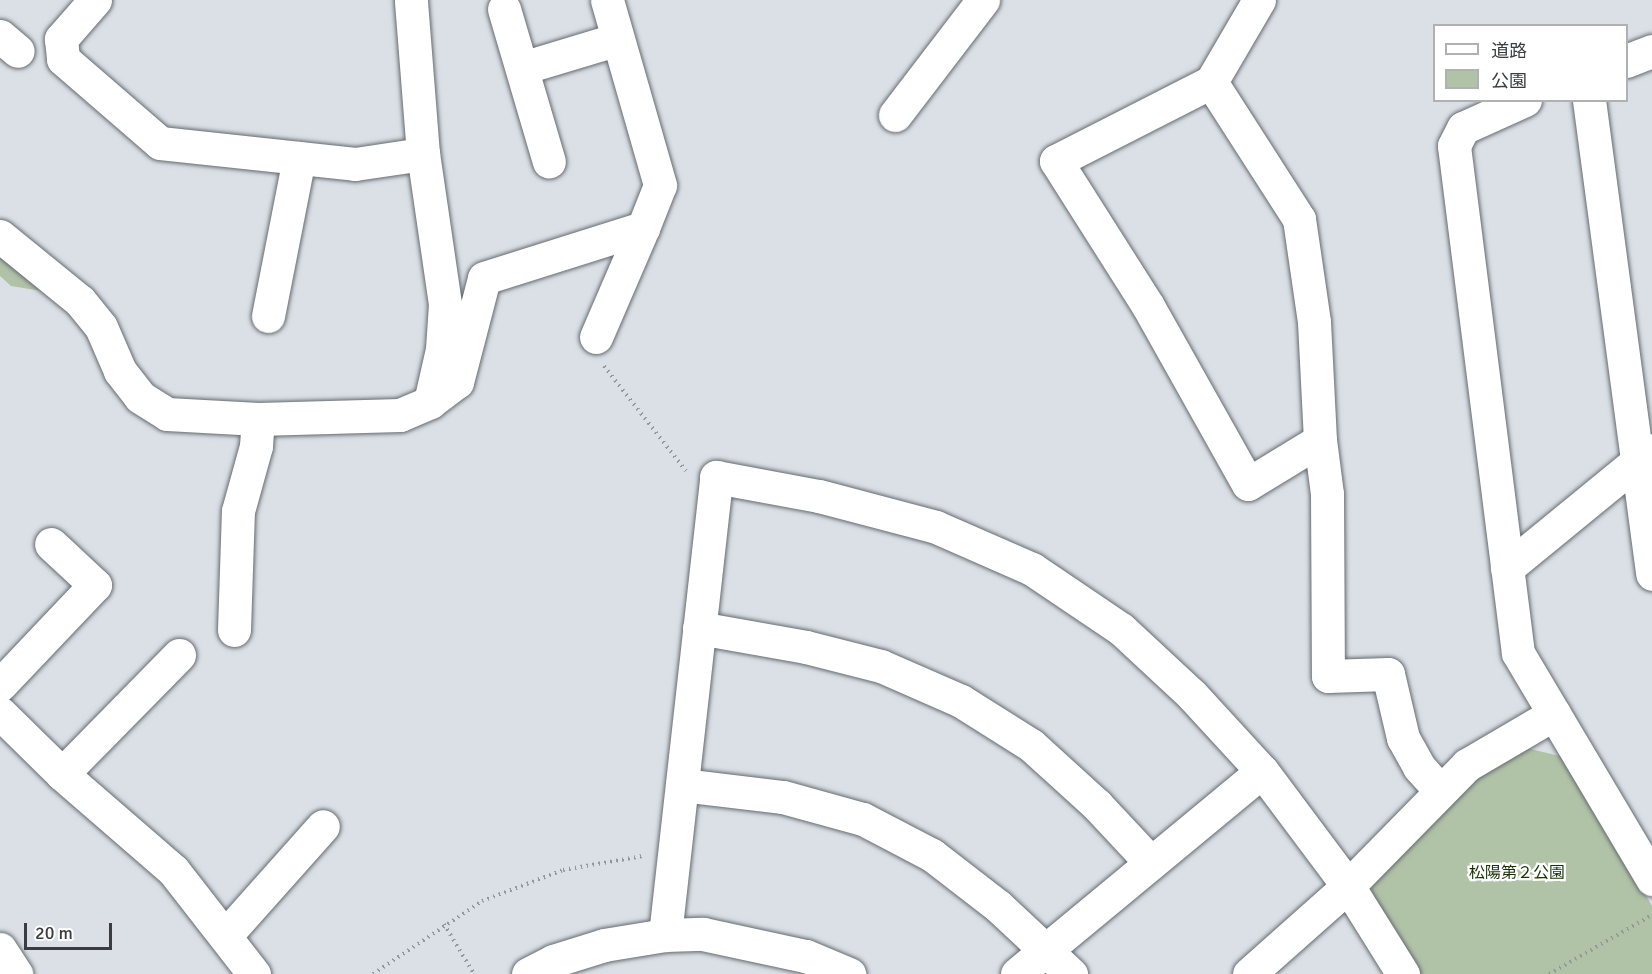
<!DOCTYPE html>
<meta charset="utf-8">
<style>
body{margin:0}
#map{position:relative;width:1652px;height:974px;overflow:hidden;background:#dae0e6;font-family:Signika,"Noto Sans JP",sans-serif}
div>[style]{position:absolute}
.green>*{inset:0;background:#b1c3a7}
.path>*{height:4px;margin-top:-2px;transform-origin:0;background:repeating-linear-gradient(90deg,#93979b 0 1.5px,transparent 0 6px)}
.roads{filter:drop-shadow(0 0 2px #656b70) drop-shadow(0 0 2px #656b70)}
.minor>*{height:33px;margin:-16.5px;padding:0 16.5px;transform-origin:16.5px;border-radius:16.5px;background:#fff}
span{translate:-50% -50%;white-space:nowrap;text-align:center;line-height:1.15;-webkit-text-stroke:4.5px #fff;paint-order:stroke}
.park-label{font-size:16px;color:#183302}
.legend{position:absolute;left:1433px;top:24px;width:195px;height:78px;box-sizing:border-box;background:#fff;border:2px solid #b0b1b2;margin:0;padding:8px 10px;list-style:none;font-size:18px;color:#3a3c3f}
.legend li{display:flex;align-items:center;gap:12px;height:30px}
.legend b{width:30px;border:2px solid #b0b1b2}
.scale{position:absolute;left:24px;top:923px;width:88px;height:27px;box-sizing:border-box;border:3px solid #3a3c3f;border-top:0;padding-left:8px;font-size:18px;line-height:21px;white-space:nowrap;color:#3a3c3f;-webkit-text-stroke:4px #fff;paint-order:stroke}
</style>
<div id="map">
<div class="green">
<div style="clip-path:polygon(0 251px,54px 293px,11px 286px,0 276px)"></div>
<div style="clip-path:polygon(1518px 746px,1568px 758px,1652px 906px,1652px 974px,1418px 974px,1371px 896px,1374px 870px,1469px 778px)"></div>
</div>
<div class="path">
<div style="left:604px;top:366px;width:133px;rotate:52deg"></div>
<div style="left:444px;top:924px;width:58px;rotate:59deg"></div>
<div style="left:373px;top:974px;width:131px;rotate:-33.8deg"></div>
<div style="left:482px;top:901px;width:87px;rotate:-20.9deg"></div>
<div style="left:563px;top:870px;width:81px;rotate:-9.9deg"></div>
<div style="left:1549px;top:974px;width:119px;rotate:-29.8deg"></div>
</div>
<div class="roads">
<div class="minor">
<div style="left:95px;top:0;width:52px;rotate:131.1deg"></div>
<div style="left:61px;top:39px;width:20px;rotate:84deg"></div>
<div style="left:63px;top:59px;width:128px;rotate:40.9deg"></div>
<div style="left:160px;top:143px;width:196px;rotate:6.1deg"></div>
<div style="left:355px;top:164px;width:69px;rotate:-8.4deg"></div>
<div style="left:1259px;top:0;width:95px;rotate:120.3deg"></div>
<div style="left:1211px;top:82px;width:163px;rotate:57.3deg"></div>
<div style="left:1299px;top:219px;width:104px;rotate:81.7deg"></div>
<div style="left:1314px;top:322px;width:118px;rotate:87.1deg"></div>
<div style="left:1320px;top:440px;width:54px;rotate:82.6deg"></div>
<div style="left:1327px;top:494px;width:182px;rotate:89.7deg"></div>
<div style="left:1328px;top:676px;width:60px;rotate:-1.9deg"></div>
<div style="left:1388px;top:674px;width:66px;rotate:76.8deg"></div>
<div style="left:1403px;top:738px;width:33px;rotate:61deg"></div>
<div style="left:1419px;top:767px;width:31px;rotate:48deg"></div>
<div style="left:504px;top:9px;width:159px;rotate:73.6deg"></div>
<div style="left:0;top:36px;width:23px;rotate:40deg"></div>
<div style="left:1626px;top:61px;width:28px;rotate:-21deg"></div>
<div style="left:522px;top:68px;width:100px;rotate:-16.8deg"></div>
<div style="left:1211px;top:82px;width:174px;rotate:153deg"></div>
<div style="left:1056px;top:161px;width:172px;rotate:57.6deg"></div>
<div style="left:1148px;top:306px;width:204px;rotate:60.7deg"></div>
<div style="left:1248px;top:484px;width:84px;rotate:-31.4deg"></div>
<div style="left:1525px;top:100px;width:68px;rotate:155.7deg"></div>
<div style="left:1463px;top:128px;width:20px;rotate:117deg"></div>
<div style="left:1454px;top:146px;width:511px;rotate:82.81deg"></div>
<div style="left:1518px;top:653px;width:263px;rotate:59.3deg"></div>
<div style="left:1589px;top:100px;width:478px;rotate:82.4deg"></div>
<div style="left:895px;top:115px;width:145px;rotate:-52.6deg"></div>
<div style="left:0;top:236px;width:103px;rotate:39.1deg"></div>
<div style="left:80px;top:301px;width:33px;rotate:51deg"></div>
<div style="left:101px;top:327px;width:48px;rotate:66.6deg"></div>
<div style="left:120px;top:371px;width:33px;rotate:52deg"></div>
<div style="left:140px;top:397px;width:32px;rotate:32deg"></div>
<div style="left:167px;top:414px;width:91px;rotate:3.1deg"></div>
<div style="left:258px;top:419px;width:142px;rotate:-1.6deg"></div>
<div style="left:400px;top:415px;width:33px;rotate:-23deg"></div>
<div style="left:430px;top:402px;width:54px;rotate:-77.2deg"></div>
<div style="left:442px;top:349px;width:45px;rotate:-86.2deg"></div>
<div style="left:445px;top:304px;width:152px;rotate:-98.3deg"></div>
<div style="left:423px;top:154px;width:154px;rotate:-94.5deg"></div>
<div style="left:268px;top:316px;width:161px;rotate:-78.9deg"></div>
<div style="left:596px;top:337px;width:119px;rotate:-66.7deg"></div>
<div style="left:430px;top:402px;width:34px;rotate:-37deg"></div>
<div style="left:457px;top:382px;width:107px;rotate:-75.4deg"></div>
<div style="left:484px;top:278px;width:167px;rotate:-17.5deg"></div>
<div style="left:643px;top:228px;width:46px;rotate:-68.4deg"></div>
<div style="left:660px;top:185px;width:192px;rotate:-106deg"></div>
<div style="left:1507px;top:568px;width:186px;rotate:-39.3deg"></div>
<div style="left:699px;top:628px;width:109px;rotate:10.1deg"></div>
<div style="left:806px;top:647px;width:77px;rotate:14.2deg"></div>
<div style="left:881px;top:666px;width:87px;rotate:23.6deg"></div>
<div style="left:961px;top:701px;width:83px;rotate:32.2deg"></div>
<div style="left:1031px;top:745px;width:89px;rotate:42.3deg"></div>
<div style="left:1097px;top:805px;width:79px;rotate:47deg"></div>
<div style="left:234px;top:630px;width:119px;rotate:-88.1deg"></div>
<div style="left:238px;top:511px;width:67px;rotate:-74.5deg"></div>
<div style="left:256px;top:446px;width:27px;rotate:-86deg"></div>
<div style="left:0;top:685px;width:138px;rotate:-46.5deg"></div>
<div style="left:95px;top:585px;width:60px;rotate:-137deg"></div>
<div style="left:0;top:713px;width:87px;rotate:44.5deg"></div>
<div style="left:62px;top:774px;width:147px;rotate:40.9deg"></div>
<div style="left:173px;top:870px;width:132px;rotate:52.1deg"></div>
<div style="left:62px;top:774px;width:167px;rotate:-45.5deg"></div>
<div style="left:682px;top:785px;width:102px;rotate:6.8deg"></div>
<div style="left:783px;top:797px;width:83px;rotate:15.4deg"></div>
<div style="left:863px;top:819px;width:78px;rotate:27.6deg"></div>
<div style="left:932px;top:855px;width:83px;rotate:37.7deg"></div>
<div style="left:998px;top:906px;width:100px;rotate:43deg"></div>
<div style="left:665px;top:935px;width:461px;rotate:-83.6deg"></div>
<div style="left:716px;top:477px;width:105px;rotate:10.5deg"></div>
<div style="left:819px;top:496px;width:121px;rotate:14.8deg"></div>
<div style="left:936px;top:527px;width:105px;rotate:23.6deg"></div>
<div style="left:1032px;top:569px;width:107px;rotate:34deg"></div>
<div style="left:1121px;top:629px;width:97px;rotate:42.9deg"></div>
<div style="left:1192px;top:695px;width:103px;rotate:47.4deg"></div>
<div style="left:1262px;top:771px;width:144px;rotate:53.2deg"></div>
<div style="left:1348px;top:886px;width:104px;rotate:58deg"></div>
<div style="left:225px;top:936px;width:147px;rotate:-48.3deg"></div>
<div style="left:0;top:949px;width:30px;rotate:57deg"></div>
<div style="left:528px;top:974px;width:28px;rotate:-27deg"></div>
<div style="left:553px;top:961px;width:53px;rotate:-17.4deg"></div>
<div style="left:604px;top:945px;width:62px;rotate:-9.3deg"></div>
<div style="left:665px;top:935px;width:38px;rotate:-2deg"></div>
<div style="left:703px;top:934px;width:105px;rotate:12.1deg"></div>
<div style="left:806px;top:956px;width:47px;rotate:22.7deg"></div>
<div style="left:1017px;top:974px;width:318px;rotate:-39.6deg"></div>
<div style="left:1249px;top:974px;width:132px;rotate:-41.6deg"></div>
<div style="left:1348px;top:886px;width:170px;rotate:-45.5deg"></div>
<div style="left:1467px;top:765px;width:101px;rotate:-30.4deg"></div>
</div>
</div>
<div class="park-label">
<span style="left:1517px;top:873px">松陽第２公園</span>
</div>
<ul class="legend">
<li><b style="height:8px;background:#fff"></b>道路</li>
<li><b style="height:16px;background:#b1c3a7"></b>公園</li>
</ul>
<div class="scale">20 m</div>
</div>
